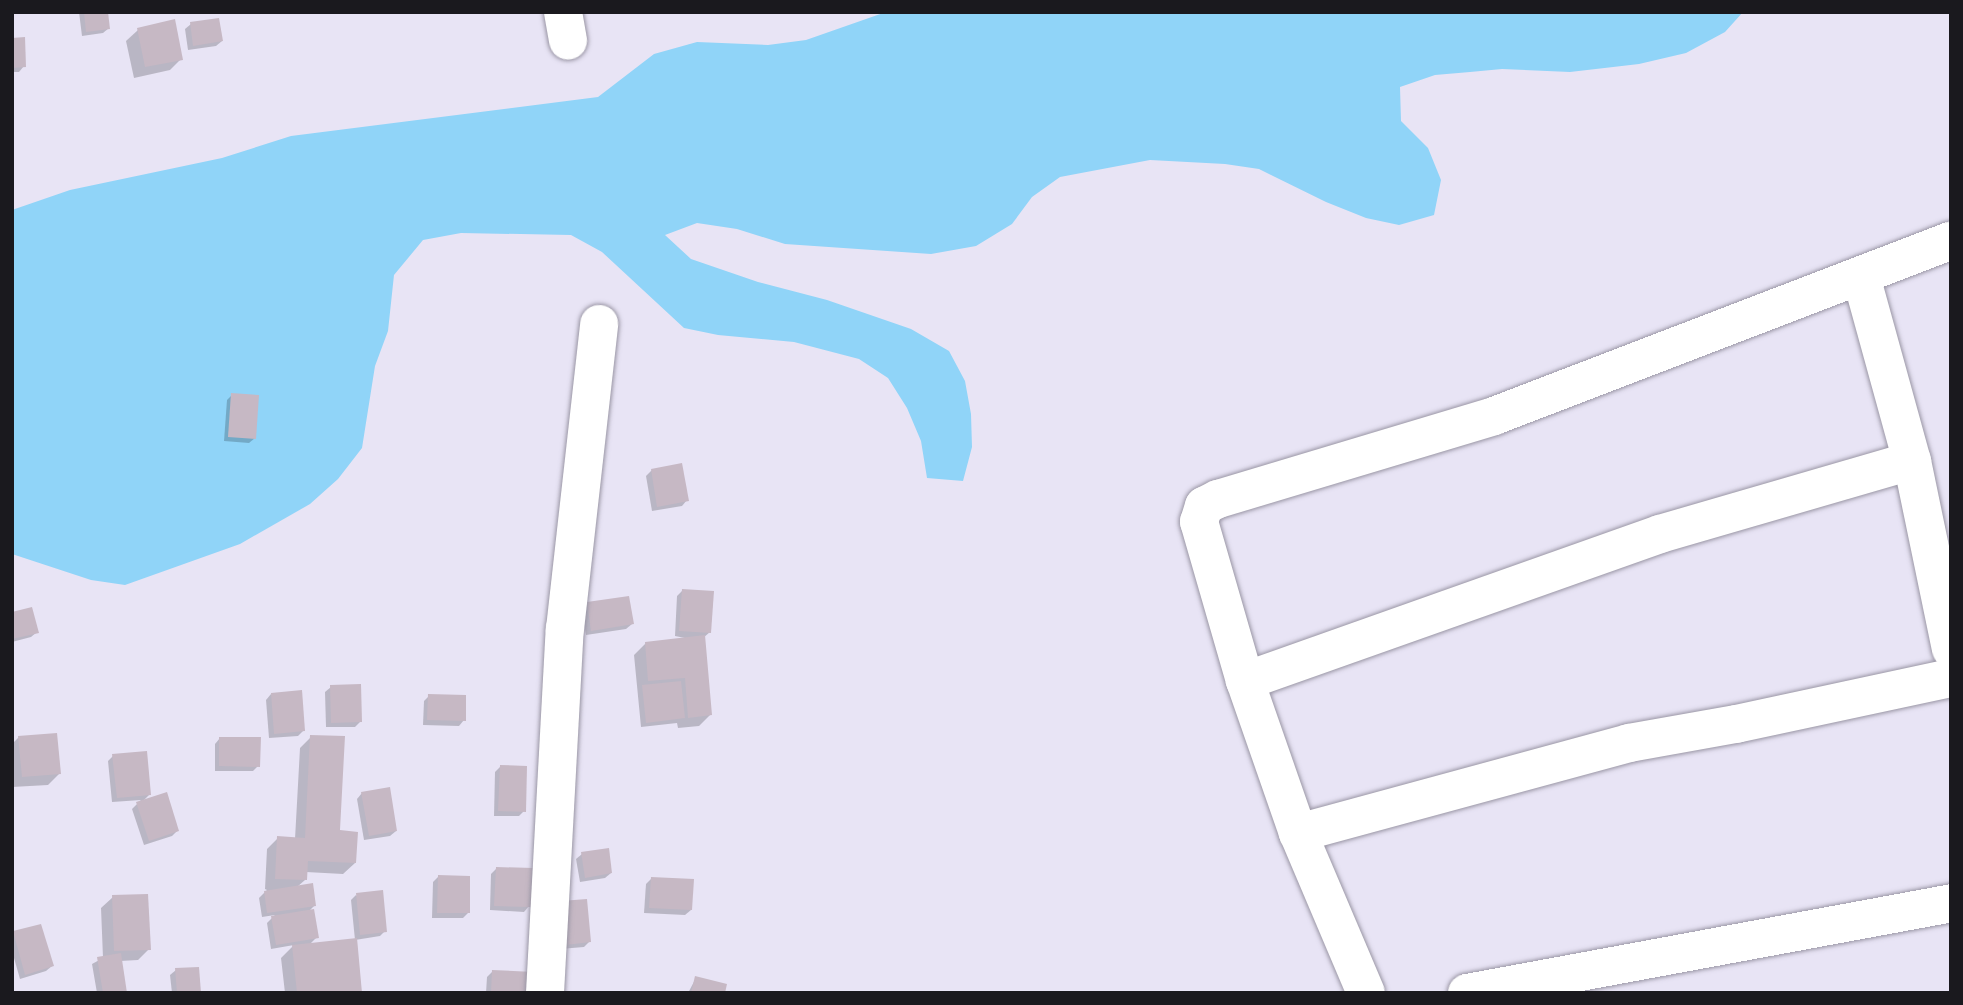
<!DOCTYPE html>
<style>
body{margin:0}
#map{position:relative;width:1963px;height:1005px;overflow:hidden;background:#e8e4f5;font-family:"Zilla Slab",serif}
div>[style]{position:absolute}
.water>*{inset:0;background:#90d4f8}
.shadow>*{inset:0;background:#0003}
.building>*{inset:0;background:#c6b8c4}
.roads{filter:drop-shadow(0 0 2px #9a96a5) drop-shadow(0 0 2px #9a96a5)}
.minor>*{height:38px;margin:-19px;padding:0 19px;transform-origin:19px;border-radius:19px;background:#fff}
span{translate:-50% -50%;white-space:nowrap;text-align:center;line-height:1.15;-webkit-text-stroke:5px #fff;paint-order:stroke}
.frame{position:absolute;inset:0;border:14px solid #1a191e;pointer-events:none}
</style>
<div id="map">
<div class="water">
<div style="clip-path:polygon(886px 12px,1743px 12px,1725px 32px,1686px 53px,1639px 64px,1570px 72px,1502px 69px,1470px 72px,1435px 75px,1400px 87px,1401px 121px,1428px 148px,1441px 180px,1434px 215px,1399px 225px,1366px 218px,1326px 202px,1259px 169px,1225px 164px,1150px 160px,1060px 177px,1032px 197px,1012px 224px,976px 246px,931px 254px,785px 244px,737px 229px,697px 223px,665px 235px,691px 259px,758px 282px,827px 300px,911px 329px,949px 351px,965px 381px,971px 414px,972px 447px,963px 481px,927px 478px,921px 441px,907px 408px,888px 378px,859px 359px,794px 342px,718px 335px,684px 328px,602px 252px,571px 235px,461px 233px,423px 240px,394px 275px,388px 331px,375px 366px,362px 448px,338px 479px,310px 504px,240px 544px,125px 585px,91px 580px,12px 554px,12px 210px,70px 190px,222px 158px,291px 136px,598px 97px,654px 54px,697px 42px,768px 45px,806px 40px)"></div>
</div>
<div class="shadow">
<div style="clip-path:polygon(79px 12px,107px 12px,109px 28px,103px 33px,82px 36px)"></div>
<div style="clip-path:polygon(191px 24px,222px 41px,216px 46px,188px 50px,185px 29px)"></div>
<div style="clip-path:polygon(138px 30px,181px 59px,170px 70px,134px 78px,126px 41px)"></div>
<div style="clip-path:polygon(12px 40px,24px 66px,19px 72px,12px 72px)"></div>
<div style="clip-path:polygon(232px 395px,255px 438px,249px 443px,224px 441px,227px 400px)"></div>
<div style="clip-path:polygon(652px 470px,687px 500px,682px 506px,652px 511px,646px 476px)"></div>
<div style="clip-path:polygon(682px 591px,710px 632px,703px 638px,711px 714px,699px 726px,678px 728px,677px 723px,641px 727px,634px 655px,646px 643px,690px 639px,675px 636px,677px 596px)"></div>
<div style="clip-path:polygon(588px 604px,632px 624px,626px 629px,586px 635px,582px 609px)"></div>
<div style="clip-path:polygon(12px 614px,37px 632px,31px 637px,12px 642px)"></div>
<div style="clip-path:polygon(331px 687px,361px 721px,355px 727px,326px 727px,325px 692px)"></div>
<div style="clip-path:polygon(271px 694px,304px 730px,298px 736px,269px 738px,266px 700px)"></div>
<div style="clip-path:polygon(429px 696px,464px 720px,459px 726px,423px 725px,424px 701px)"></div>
<div style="clip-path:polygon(19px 737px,59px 774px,48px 785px,12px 787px,12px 744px)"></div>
<div style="clip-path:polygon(311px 737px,339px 832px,355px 863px,343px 874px,306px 872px,305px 880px,297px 887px,315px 905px,308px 912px,317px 937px,309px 945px,361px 993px,285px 993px,281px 958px,294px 945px,271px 949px,267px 923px,275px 915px,262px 917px,259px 898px,267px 890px,265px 889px,267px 849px,278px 838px,295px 839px,300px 748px)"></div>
<div style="clip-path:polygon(220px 738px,258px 766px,253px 771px,215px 771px,215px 744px)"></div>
<div style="clip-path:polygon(113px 756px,150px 794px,142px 802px,177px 831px,172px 836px,144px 845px,132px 809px,141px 800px,112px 802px,108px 761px)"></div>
<div style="clip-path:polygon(500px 767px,524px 811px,519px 816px,494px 816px,495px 772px)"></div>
<div style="clip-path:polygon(362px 793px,396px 831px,390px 836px,364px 840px,357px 799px)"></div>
<div style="clip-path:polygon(582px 854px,611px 873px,605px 878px,580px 882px,576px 859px)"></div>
<div style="clip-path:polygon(496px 869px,529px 906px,524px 912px,490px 910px,491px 874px)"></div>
<div style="clip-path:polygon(438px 877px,468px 913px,463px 918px,432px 918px,433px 882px)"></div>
<div style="clip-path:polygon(652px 878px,691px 910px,685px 915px,644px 913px,646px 884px)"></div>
<div style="clip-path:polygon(356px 895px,385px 931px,380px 936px,355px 940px,351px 900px)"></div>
<div style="clip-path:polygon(113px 897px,149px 949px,138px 960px,120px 961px,125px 993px,97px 993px,92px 964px,103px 958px,101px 908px)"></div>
<div style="clip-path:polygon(556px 908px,589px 942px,584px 947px,560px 949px)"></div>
<div style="clip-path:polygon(14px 933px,52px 966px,46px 971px,20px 979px,12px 951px)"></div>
<div style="clip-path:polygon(176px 970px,199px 993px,172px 993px,170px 975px)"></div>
<div style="clip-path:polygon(492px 972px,531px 993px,486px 993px,487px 977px)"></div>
<div style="clip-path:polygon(696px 978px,723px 993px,688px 993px)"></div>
</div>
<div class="building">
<div style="clip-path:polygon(84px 12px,108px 12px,110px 29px,86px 32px)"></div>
<div style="clip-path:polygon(219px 18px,223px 41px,193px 46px,190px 22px)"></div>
<div style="clip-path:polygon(175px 19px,183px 60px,145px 67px,137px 28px)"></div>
<div style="clip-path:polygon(25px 37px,26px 67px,12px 68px,12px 38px)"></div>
<div style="clip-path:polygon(231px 393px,259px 395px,256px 439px,228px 437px)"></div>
<div style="clip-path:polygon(682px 463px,689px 501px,657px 507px,651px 469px)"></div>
<div style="clip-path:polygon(682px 589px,714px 591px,711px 633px,679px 631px)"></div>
<div style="clip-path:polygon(629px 596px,634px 624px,591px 631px,587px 602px)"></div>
<div style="clip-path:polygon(32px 607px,39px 633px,12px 639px,12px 612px)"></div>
<div style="clip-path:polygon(705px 635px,712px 715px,688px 718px,685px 678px,648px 681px,645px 642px)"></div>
<div style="clip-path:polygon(681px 681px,685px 718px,646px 723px,642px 685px)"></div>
<div style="clip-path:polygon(361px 684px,362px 722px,331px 723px,330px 685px)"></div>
<div style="clip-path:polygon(302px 690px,305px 731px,274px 734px,271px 693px)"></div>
<div style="clip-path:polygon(428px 694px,466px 695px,466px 721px,427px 720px)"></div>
<div style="clip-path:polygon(57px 733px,61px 774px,22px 777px,18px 736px)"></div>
<div style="clip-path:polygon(310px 735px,345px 736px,340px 830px,358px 832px,356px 863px,308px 861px,307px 880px,275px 879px,277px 836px,305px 838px)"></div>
<div style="clip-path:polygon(219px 737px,261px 737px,260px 767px,219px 766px)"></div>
<div style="clip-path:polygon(147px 751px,151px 795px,117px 798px,112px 754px)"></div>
<div style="clip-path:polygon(500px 765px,527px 766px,526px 812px,498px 811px)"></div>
<div style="clip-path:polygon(390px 787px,397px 831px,369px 836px,361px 792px)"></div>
<div style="clip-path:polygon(167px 792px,179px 831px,149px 841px,136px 802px)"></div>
<div style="clip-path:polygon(609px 848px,612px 873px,585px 878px,581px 852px)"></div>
<div style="clip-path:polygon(496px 867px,533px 868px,531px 907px,494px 906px)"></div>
<div style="clip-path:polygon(438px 875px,470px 876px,470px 913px,437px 913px)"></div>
<div style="clip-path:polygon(651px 877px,694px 879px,692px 910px,649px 908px)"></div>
<div style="clip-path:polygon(313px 883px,316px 906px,267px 913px,264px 891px)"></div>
<div style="clip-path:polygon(383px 890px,387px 932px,360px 935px,356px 893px)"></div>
<div style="clip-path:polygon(148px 894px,151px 950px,114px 951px,112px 895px)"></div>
<div style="clip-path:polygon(587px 899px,591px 942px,565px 945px,561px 901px)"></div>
<div style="clip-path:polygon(314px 909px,319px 938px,276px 945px,271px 916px)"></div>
<div style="clip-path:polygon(41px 924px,54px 966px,25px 975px,13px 931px)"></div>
<div style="clip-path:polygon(357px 938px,362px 993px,297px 993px,292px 945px)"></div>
<div style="clip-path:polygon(121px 953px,127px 993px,103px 993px,97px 957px)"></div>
<div style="clip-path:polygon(199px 967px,201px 993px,177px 993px,175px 968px)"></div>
<div style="clip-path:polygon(492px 970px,534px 972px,533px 993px,491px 993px)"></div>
<div style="clip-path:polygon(695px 976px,727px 984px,725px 993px,691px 993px)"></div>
</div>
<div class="roads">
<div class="minor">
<div style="left:563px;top:12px;width:29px;rotate:80deg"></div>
<div style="left:1861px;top:276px;width:192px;rotate:74.6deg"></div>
<div style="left:1912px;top:461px;width:192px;rotate:78.3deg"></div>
<div style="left:1245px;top:681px;width:440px;rotate:-19.5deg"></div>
<div style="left:1660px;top:534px;width:262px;rotate:-16.2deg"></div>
<div style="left:1298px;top:833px;width:343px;rotate:-15.2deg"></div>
<div style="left:1629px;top:743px;width:109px;rotate:-10.1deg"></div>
<div style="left:1736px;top:724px;width:220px;rotate:-12.1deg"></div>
<div style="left:545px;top:993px;width:365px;rotate:-86.9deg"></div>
<div style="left:565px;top:629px;width:307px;rotate:-83.6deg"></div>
<div style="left:1366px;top:993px;width:174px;rotate:-113deg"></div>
<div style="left:1298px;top:833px;width:161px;rotate:-109.2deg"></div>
<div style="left:1245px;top:681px;width:166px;rotate:-106.1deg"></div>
<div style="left:1199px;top:522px;width:17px;rotate:-73deg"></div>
<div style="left:1204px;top:506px;width:16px;rotate:-27deg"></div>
<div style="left:1218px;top:499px;width:288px;rotate:-16.7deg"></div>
<div style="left:1494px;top:416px;width:489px;rotate:-21deg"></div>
<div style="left:1467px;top:993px;width:492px;rotate:-10.5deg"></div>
</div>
</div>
<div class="frame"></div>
</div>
